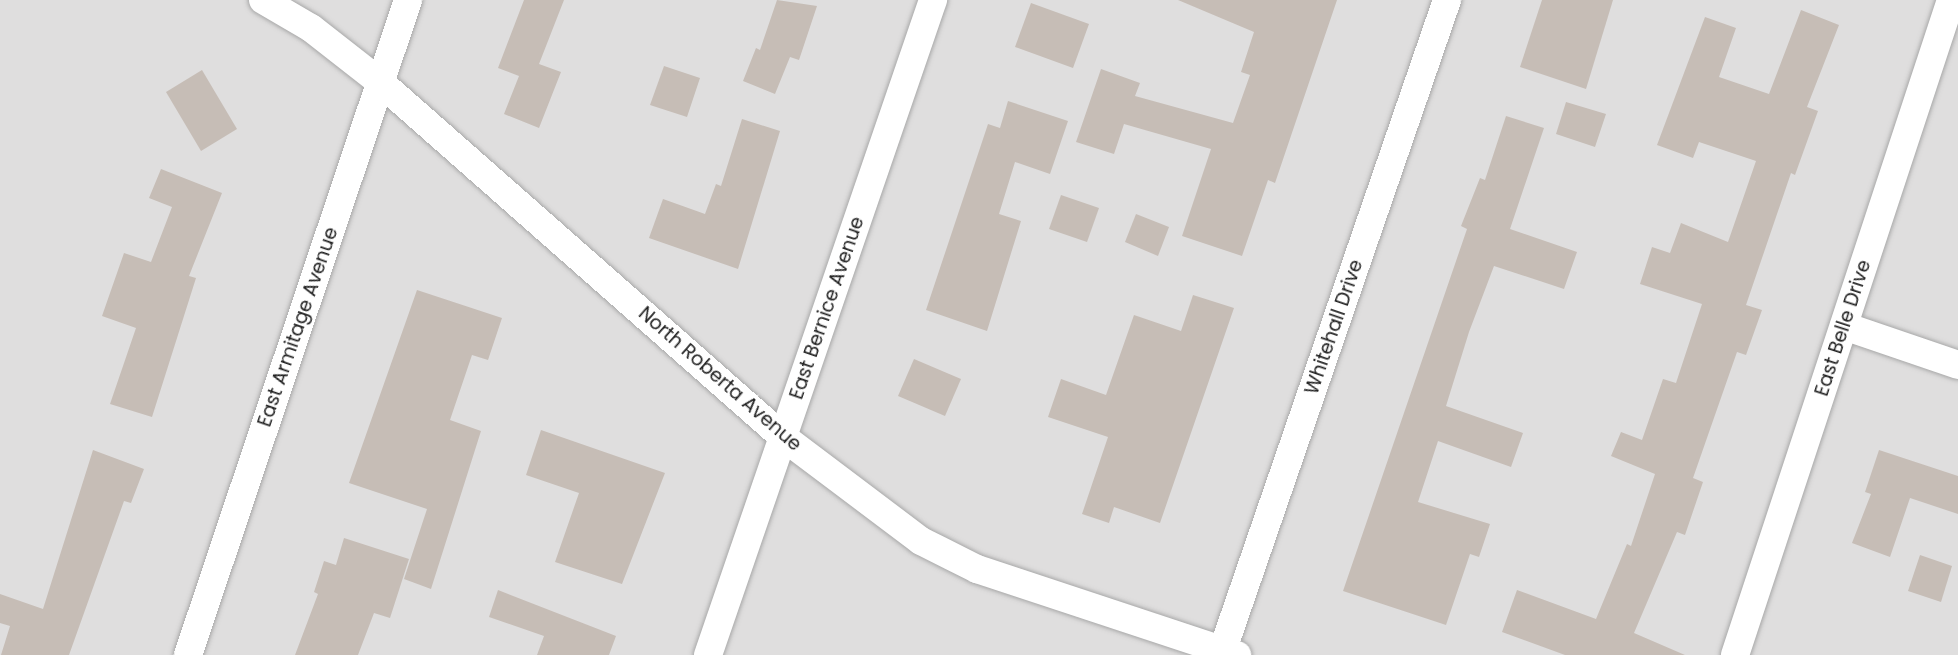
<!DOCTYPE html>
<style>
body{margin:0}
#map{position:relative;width:1958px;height:655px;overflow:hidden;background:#f1eee7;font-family:Poppins,sans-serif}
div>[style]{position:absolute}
.residential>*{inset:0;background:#dfdede}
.building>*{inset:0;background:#c6bdb6}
.roads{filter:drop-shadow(0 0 2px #a8a8a8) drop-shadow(0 0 2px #a8a8a8)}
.street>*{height:28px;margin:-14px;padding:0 14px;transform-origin:14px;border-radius:14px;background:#fff}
span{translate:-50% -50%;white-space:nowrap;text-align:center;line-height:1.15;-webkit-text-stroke:5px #fff;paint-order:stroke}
.street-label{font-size:19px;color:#212121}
</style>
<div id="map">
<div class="residential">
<div style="clip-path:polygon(0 0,1958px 0,1958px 655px,0 655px)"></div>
</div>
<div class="building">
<div style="clip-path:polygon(524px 0,564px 0,539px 64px,561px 72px,539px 128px,504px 114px,519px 76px,498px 68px)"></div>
<div style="clip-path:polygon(777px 0,817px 6px,799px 60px,790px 57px,775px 94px,743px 81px,756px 48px,760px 50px)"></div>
<div style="clip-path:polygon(1178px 0,1337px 0,1275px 183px,1268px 180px,1242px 256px,1182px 236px,1211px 149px,1124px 124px,1114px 154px,1076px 142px,1101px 69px,1140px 83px,1135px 96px,1233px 123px,1250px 75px,1241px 72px,1254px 32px)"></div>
<div style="clip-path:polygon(1542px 0,1613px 0,1586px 89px,1520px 67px)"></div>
<div style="clip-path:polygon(1031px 3px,1089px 24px,1073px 68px,1015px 47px)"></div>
<div style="clip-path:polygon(1801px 10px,1839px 25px,1807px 107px,1818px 111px,1795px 175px,1791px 173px,1746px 305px,1762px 310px,1746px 355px,1737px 352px,1693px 478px,1703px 482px,1685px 535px,1677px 532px,1634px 633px,1685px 655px,1565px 655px,1502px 632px,1517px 590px,1596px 619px,1627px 544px,1631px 546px,1655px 474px,1611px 456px,1621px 432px,1642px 440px,1663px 379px,1676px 383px,1702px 304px,1640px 284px,1652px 247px,1670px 253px,1681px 223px,1728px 242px,1756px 161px,1699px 142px,1693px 158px,1657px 145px,1705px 17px,1736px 28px,1719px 77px,1769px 94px)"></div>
<div style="clip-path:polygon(664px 66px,700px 78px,687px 117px,650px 105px)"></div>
<div style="clip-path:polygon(202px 70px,237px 129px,201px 151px,166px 92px)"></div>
<div style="clip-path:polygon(1008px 101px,1068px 121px,1050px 174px,1015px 162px,999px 214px,1021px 221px,987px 331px,926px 310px,988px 124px,1000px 128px)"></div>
<div style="clip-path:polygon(1566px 102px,1606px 114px,1595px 147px,1556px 134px)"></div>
<div style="clip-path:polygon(1506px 116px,1544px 128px,1510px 229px,1577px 252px,1564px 289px,1494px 266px,1469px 332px,1446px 406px,1523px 433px,1511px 467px,1438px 441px,1418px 502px,1490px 524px,1479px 557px,1470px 554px,1446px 625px,1343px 591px,1467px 229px,1461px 226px,1480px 178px,1485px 180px)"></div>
<div style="clip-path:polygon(742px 119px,780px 131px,738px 269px,649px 238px,663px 199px,705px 214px,716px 184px,721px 186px)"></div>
<div style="clip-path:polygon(161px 169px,222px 193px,189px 276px,196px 278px,152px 417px,110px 404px,136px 328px,102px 316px,124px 253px,151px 262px,172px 207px,149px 198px)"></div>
<div style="clip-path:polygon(1061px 195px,1099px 208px,1087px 242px,1049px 229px)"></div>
<div style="clip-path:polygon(1136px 214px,1169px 227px,1158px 256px,1125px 242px)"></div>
<div style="clip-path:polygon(417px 290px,502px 318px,488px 360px,472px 355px,450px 420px,481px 431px,431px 589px,404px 579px,427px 509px,349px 483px)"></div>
<div style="clip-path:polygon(1193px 295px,1234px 308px,1160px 523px,1114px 507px,1109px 523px,1082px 514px,1108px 437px,1048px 417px,1061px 379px,1106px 395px,1134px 315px,1181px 331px)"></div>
<div style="clip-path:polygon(914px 359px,961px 379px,945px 416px,898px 396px)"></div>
<div style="clip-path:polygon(541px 430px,665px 473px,622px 584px,555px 562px,579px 493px,526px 475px)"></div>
<div style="clip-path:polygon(93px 450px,144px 469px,131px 503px,124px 501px,69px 655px,1px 655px,10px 626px,0 623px,0 594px,43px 609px)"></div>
<div style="clip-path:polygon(1879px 450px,1958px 476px,1958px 514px,1910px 498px,1890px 557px,1852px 543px,1871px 494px,1865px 492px)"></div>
<div style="clip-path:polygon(344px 538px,409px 559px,390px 618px,374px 613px,358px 655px,295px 655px,318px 594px,314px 592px,324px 561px,336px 565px)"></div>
<div style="clip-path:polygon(1920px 555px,1952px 566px,1941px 602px,1908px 591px)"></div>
<div style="clip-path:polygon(498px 590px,616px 636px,609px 655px,537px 655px,544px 636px,489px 617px)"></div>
</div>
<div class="roads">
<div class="street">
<div style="left:263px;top:0;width:56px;rotate:30.3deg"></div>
<div style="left:311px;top:28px;width:88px;rotate:38deg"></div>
<div style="left:380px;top:82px;width:537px;rotate:41.38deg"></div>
<div style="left:783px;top:437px;width:173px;rotate:37deg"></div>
<div style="left:921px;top:541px;width:63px;rotate:26.6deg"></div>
<div style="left:977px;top:569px;width:274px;rotate:18.3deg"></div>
<div style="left:1844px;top:326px;width:120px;rotate:18.9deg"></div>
<div style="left:188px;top:655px;width:691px;rotate:-71.43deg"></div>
<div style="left:708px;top:655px;width:693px;rotate:-71.04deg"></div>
<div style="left:1221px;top:655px;width:693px;rotate:-70.96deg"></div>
<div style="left:1735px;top:655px;width:690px;rotate:-71.75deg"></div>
</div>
</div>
<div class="street-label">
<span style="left:827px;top:308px;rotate:-71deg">East Bernice Avenue</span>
<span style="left:298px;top:327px;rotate:-71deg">East Armitage Avenue</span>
<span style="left:1334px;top:327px;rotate:-71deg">Whitehall Drive</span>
<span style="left:1843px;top:328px;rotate:-72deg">East Belle Drive</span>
<span style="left:720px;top:379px;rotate:41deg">North Roberta Avenue</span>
</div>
</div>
